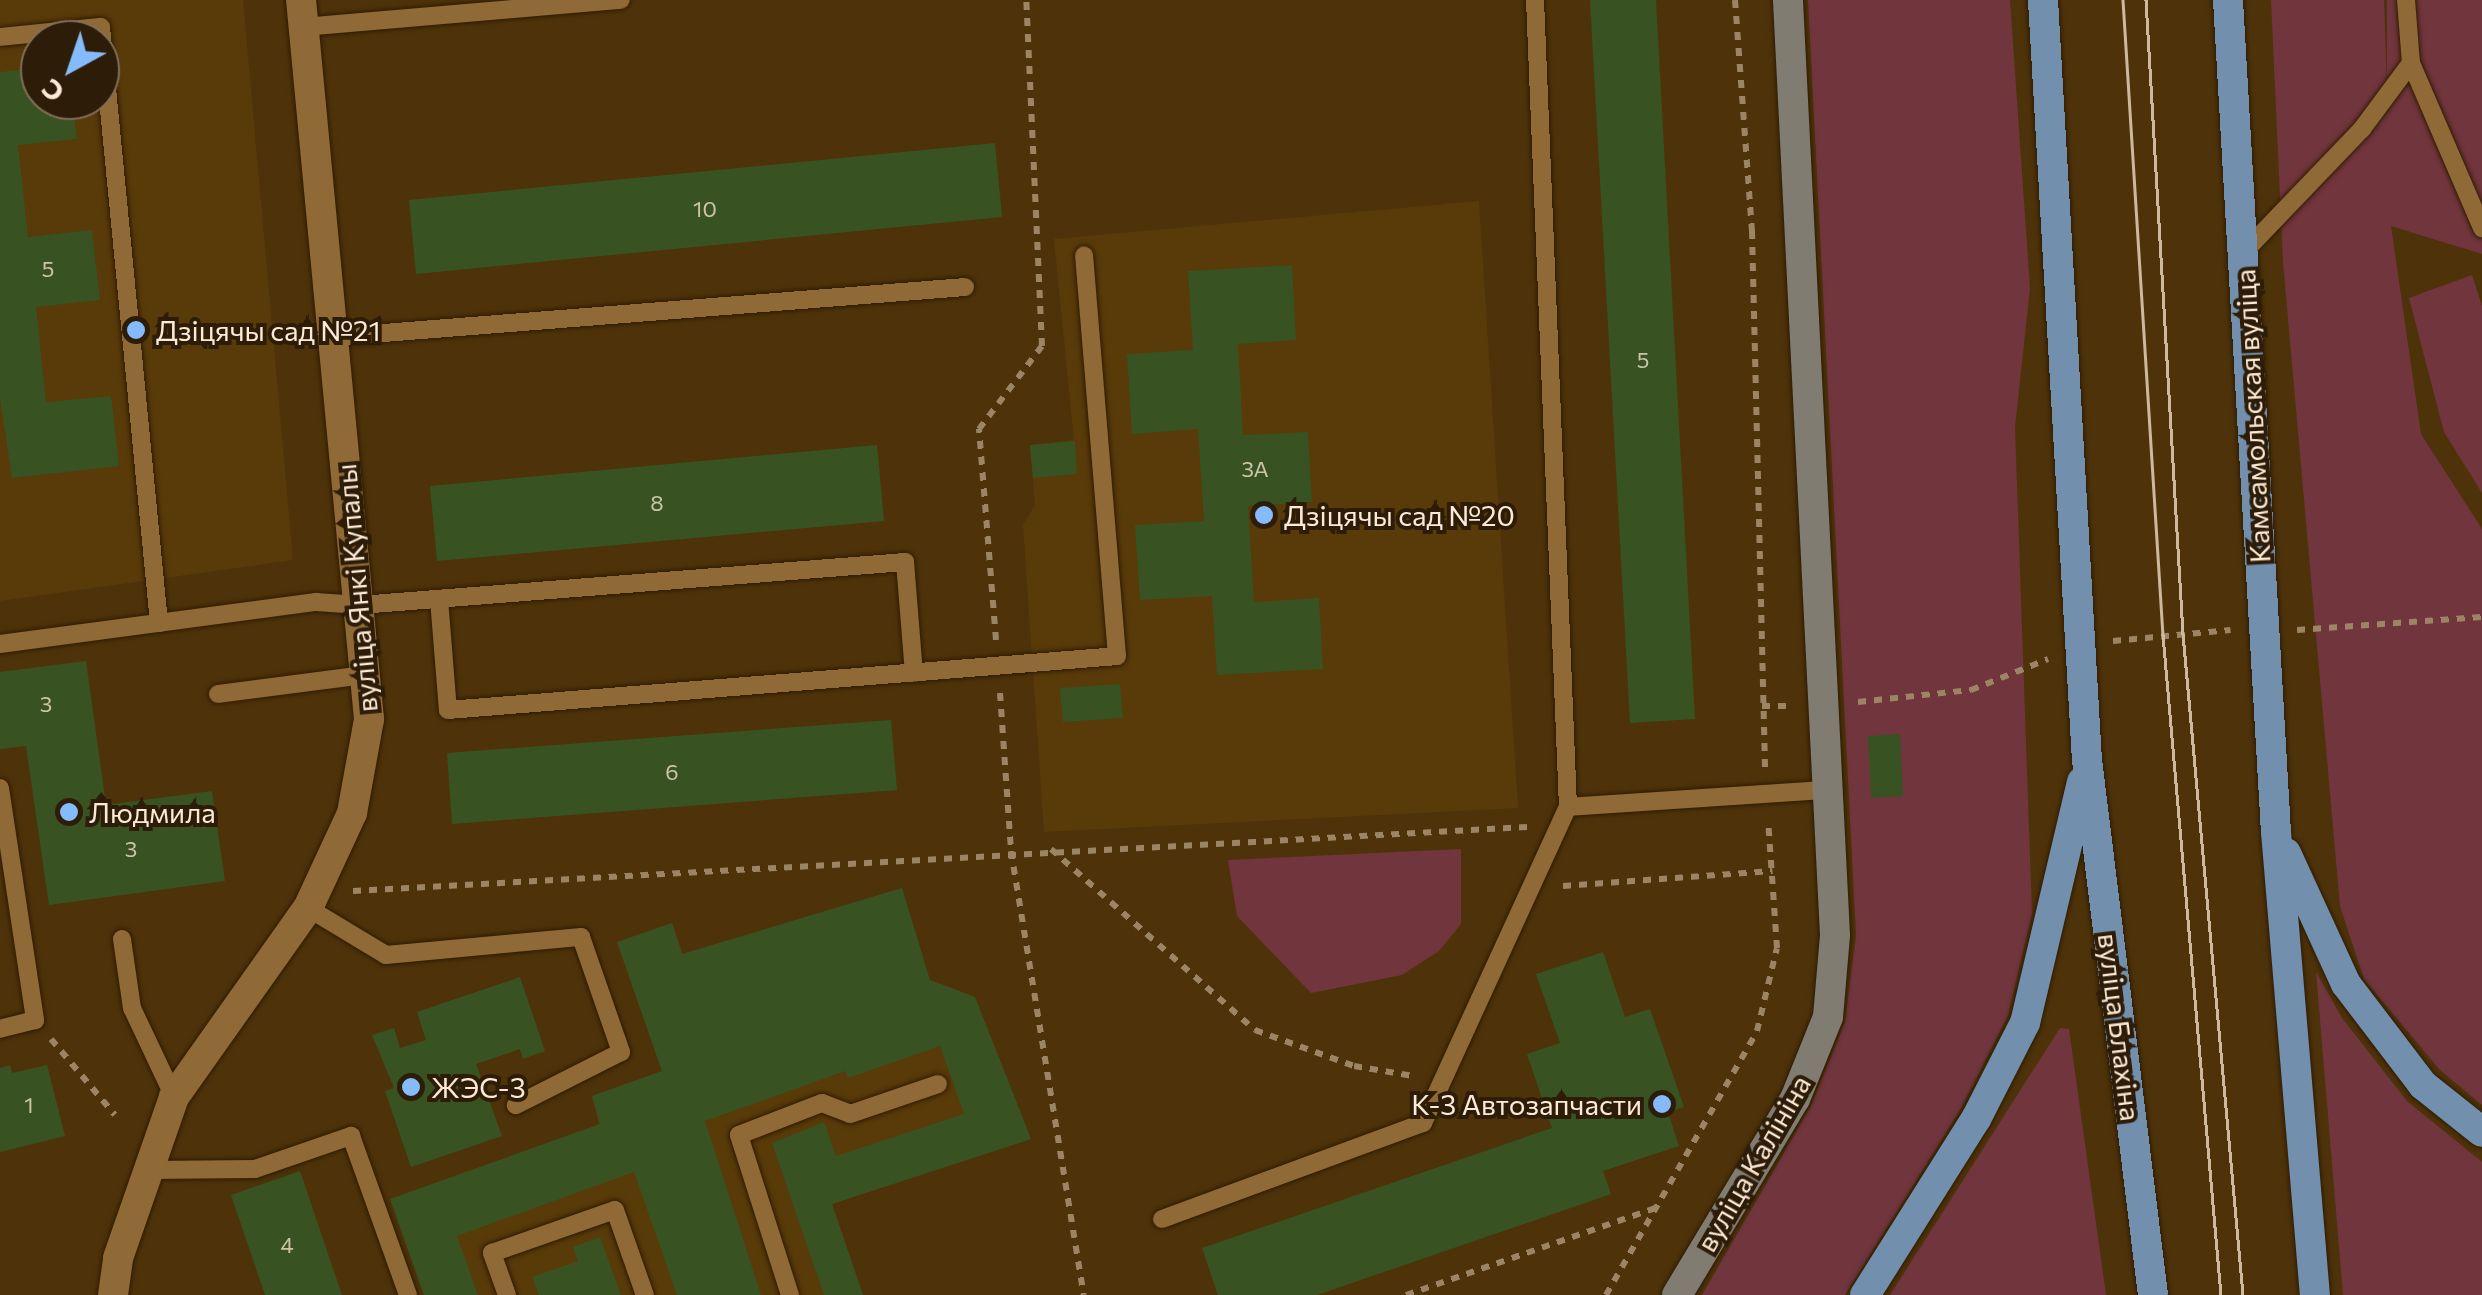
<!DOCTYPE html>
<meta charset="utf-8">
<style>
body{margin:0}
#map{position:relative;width:2482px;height:1295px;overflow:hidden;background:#4e330a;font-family:Commissioner,sans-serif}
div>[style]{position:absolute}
.built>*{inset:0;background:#593a09}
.green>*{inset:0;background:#71353d}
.building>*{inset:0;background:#385321}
.path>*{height:6px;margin-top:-3px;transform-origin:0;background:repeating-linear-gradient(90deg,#9c8565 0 8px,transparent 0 16px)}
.roads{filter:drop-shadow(0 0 2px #2f1c02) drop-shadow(0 0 2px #2f1c02)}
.lane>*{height:18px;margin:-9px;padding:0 9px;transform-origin:9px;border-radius:9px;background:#8f6936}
.street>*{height:30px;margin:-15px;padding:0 15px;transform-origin:15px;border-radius:15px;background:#8f6936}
.secondary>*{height:30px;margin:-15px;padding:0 15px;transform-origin:15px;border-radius:15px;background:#817c72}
.primary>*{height:30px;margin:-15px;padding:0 15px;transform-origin:15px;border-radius:15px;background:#728fad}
.tram>*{height:2.5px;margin:-1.25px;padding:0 1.25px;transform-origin:1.25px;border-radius:1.25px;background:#ceb9a0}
.dots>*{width:28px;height:28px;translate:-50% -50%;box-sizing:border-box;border:5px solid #2d1d08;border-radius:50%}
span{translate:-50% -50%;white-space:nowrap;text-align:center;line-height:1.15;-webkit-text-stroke:8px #2d1d08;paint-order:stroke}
.number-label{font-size:22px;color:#cbc4a9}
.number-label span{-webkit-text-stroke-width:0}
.poi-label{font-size:28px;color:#fcead6}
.left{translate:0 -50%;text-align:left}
.right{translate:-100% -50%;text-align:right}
.street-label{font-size:28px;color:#fcead6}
.north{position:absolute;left:20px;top:20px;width:100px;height:100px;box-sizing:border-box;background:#2d1d08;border:2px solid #806f5a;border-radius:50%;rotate:220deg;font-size:28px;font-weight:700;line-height:40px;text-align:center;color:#fcead6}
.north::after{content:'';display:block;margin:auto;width:35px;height:45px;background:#85bbfb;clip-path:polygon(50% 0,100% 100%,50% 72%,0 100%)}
</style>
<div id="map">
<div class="built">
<div style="clip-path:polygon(evenodd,0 0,243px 0,293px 560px,0 601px,0 0,40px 40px,100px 40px,100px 100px,40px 100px,40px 40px)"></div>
<div style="clip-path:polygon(1479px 201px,1518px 808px,1044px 832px,1023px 525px,1035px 505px,1030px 445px,1074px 440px,1054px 239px)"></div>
<div style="clip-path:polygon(672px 923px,683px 954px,745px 1036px,930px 980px,975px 997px,1031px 1139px,832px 1204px,863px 1295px,424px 1295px,390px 1199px,599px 1125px,592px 1096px,662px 1071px,617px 942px)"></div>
</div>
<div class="green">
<div style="clip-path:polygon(1808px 0,2010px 0,2030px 288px,2015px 427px,2032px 914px,2008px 1015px,1960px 1110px,1845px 1295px,1702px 1295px,1811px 1106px,1845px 1022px,1856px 935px)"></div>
<div style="clip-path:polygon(2271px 0,2384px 0,2387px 91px,2387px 0,2482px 0,2482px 254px,2391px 226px,2421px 434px,2482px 529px,2482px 1105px,2439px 1069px,2364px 979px,2340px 906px,2283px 262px)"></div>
<div style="clip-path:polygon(2472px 275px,2482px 306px,2482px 493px,2444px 432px,2409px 298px)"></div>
<div style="clip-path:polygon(1461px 849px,1461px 924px,1439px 951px,1402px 975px,1311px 993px,1237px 916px,1228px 860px)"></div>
<div style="clip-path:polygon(2316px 972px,2342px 1018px,2407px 1101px,2482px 1162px,2482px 1295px,2343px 1295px)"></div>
<div style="clip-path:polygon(2060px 1028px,2069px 1029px,2106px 1295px,1890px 1295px)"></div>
</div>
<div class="building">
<div style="clip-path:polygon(1590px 0,1656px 0,1695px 719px,1630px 723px)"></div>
<div style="clip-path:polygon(40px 68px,40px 100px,72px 100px,77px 139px,18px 145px,28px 237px,92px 230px,100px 300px,36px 307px,46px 402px,111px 396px,119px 466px,12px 478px,0 399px,0 72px)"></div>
<div style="clip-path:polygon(995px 143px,1002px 217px,416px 274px,409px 200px)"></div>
<div style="clip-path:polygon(1292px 265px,1296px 340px,1238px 344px,1243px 435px,1308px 432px,1312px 502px,1248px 506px,1254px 602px,1319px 598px,1323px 669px,1217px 675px,1212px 596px,1140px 600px,1135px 525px,1204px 521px,1198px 429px,1132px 434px,1127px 354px,1193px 350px,1188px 271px)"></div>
<div style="clip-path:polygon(1075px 441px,1077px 474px,1033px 478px,1030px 445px)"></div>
<div style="clip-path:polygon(877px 445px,884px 521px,437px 561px,430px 486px)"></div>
<div style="clip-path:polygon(86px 661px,106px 805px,212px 791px,225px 881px,49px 905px,26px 746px,0 749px,0 672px)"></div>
<div style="clip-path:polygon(1120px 684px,1123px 718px,1063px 722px,1060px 688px)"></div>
<div style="clip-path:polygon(891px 720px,897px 790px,452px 824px,447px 753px)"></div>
<div style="clip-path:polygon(1900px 734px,1903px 796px,1871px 798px,1868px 736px)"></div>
<div style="clip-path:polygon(902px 888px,930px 980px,975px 997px,1031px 1139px,832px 1204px,863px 1295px,824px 1295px,772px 1143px,824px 1122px,836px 1156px,964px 1114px,940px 1046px,848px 1078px,845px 1071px,705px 1121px,761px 1295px,677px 1295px,634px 1172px,457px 1236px,478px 1295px,424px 1295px,390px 1199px,600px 1124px,592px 1096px,662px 1071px,617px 942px,672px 923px,682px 954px)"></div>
<div style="clip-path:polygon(1603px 952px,1625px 1017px,1650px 1009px,1684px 1107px,1668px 1112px,1679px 1146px,1603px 1171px,1611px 1194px,1317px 1295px,1218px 1295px,1202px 1248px,1552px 1128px,1527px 1054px,1560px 1043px,1536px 974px)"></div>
<div style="clip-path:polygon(520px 977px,545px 1051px,523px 1059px,520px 1049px,476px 1064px,502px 1136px,411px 1167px,385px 1091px,394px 1088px,372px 1035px,394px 1028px,400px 1048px,426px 1040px,417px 1012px)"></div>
<div style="clip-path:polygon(10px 1065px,12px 1073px,47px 1065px,65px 1136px,0 1152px,0 1068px)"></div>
<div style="clip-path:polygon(300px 1171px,342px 1295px,265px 1295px,231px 1195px)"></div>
<div style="clip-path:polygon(600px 1237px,621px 1295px,539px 1295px,532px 1277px,578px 1261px,573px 1247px)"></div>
</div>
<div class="path">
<div style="left:1735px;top:0;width:232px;rotate:85.8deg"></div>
<div style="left:1752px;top:231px;width:537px;rotate:88.61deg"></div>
<div style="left:2297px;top:630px;width:185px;rotate:-4deg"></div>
<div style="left:996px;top:640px;width:212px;rotate:-94.6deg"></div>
<div style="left:979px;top:429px;width:104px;rotate:-52.8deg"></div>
<div style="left:1042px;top:346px;width:346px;rotate:-92.6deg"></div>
<div style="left:2113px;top:641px;width:118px;rotate:-5.4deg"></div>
<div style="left:1000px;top:693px;width:158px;rotate:86deg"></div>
<div style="left:1011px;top:851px;width:450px;rotate:80.7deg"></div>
<div style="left:1858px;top:702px;width:114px;rotate:-6.1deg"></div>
<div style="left:1971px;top:690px;width:83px;rotate:-21.9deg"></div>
<div style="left:1762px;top:706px;width:28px"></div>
<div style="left:1051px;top:849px;width:273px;rotate:41.6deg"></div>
<div style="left:1255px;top:1030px;width:105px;rotate:20deg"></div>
<div style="left:1354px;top:1066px;width:60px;rotate:9.6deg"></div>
<div style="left:1563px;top:886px;width:210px;rotate:-4.1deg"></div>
<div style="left:353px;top:891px;width:1177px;rotate:-3.12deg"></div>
<div style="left:51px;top:1039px;width:99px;rotate:49.9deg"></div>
<div style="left:1406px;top:1295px;width:267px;rotate:-19.2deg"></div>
<div style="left:1606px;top:1295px;width:304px;rotate:-60.2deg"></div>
<div style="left:1757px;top:1031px;width:85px;rotate:-76.5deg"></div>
<div style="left:1777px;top:948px;width:128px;rotate:-94deg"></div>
</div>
<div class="roads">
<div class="lane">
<div style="left:2406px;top:0;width:63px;rotate:85.5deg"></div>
<div style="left:2411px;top:63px;width:180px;rotate:66.7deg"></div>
<div style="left:303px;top:27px;width:319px;rotate:-4.9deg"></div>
<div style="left:0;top:37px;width:101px;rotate:-5.7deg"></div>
<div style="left:101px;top:27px;width:599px;rotate:84.44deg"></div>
<div style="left:2243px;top:253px;width:172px;rotate:-46.2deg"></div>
<div style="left:2362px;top:129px;width:82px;rotate:-53.4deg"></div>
<div style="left:333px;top:337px;width:634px;rotate:-4.52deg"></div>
<div style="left:439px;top:599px;width:111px;rotate:85.4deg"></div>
<div style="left:448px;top:710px;width:671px;rotate:-4.61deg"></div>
<div style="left:1117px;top:656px;width:402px;rotate:-94.7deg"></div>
<div style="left:0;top:644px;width:319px;rotate:-7.6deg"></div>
<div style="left:316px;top:602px;width:44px;rotate:3.9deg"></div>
<div style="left:360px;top:605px;width:547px;rotate:-4.51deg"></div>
<div style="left:905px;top:562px;width:111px;rotate:85.4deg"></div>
<div style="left:218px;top:694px;width:148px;rotate:-7.4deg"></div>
<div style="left:0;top:788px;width:235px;rotate:81.4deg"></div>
<div style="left:35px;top:1020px;width:36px;rotate:166deg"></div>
<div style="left:1568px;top:807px;width:259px;rotate:-3.8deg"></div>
<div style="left:308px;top:908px;width:91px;rotate:31.1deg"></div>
<div style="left:386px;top:955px;width:196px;rotate:-5.3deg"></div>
<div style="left:581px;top:937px;width:122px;rotate:70.8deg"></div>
<div style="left:621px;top:1052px;width:118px;rotate:153.2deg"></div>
<div style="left:122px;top:939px;width:70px;rotate:81.8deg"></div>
<div style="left:132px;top:1008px;width:98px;rotate:64.7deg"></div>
<div style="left:148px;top:1170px;width:107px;rotate:-0.5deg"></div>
<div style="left:255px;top:1169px;width:102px;rotate:-19deg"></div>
<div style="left:351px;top:1136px;width:169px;rotate:70.3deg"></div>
<div style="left:1162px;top:1219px;width:278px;rotate:-20.2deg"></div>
<div style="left:1423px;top:1123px;width:348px;rotate:-65.4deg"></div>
<div style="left:1568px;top:807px;width:808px;rotate:-92.34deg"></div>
<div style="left:507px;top:1295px;width:45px;rotate:-109.7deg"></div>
<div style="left:492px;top:1253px;width:130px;rotate:-19.3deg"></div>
<div style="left:615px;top:1210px;width:90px;rotate:70.6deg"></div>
<div style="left:790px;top:1295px;width:168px;rotate:-107.7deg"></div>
<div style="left:739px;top:1135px;width:89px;rotate:-21.1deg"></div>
<div style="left:822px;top:1103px;width:30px;rotate:21deg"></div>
<div style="left:850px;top:1114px;width:93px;rotate:-18.8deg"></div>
</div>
<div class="street">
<div style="left:113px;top:1295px;width:37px;rotate:-82deg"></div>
<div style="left:118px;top:1258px;width:170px;rotate:-70.8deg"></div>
<div style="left:174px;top:1097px;width:232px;rotate:-54.7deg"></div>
<div style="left:308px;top:908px;width:105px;rotate:-65.1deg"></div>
<div style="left:352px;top:813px;width:96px;rotate:-79.7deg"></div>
<div style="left:369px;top:719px;width:722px;rotate:-95.4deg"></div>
</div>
<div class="secondary">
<div style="left:1677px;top:1295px;width:229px;rotate:-59deg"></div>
<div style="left:1795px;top:1099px;width:88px;rotate:-68.1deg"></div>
<div style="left:1828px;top:1017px;width:82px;rotate:-85.1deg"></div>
<div style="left:1835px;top:935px;width:936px;rotate:-92.88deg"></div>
</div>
<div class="primary">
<div style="left:2043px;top:0;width:761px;rotate:86.69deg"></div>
<div style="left:2087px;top:760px;width:539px;rotate:82.97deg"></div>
<div style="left:2228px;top:0;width:833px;rotate:86.7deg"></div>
<div style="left:2276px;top:832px;width:465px;rotate:85.2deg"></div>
<div style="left:2286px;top:853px;width:144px;rotate:65.4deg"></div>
<div style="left:2346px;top:984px;width:127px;rotate:52.7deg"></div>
<div style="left:2423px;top:1085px;width:75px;rotate:38.5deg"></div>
<div style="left:1865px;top:1295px;width:208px;rotate:-57.8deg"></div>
<div style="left:1976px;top:1119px;width:108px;rotate:-63deg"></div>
<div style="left:2025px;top:1023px;width:248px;rotate:-76.7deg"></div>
</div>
</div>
<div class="tram">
<div style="left:2123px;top:0;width:636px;rotate:86.4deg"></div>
<div style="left:2163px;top:635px;width:663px;rotate:84.98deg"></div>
<div style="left:2146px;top:0;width:635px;rotate:86.66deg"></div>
<div style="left:2183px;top:634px;width:664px;rotate:84.81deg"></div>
</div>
<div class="dots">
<div style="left:136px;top:330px;background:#85bbfb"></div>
<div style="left:1264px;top:515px;background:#85bbfb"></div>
<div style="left:69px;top:812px;background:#85bbfb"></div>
<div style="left:411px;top:1087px;background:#85bbfb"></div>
<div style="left:1662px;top:1104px;background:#85bbfb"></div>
</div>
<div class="number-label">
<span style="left:705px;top:209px">10</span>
<span style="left:48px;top:269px">5</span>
<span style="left:1643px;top:360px">5</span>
<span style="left:1255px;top:469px">3А</span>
<span style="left:657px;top:503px">8</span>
<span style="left:46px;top:704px">3</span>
<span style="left:672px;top:772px">6</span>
<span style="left:131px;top:849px">3</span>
<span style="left:29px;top:1105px">1</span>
<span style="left:287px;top:1245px">4</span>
</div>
<div class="poi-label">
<span class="left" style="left:156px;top:330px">Дзіцячы сад №21</span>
<span class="left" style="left:1284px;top:515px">Дзіцячы сад №20</span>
<span class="left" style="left:89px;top:812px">Людмила</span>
<span class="left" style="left:431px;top:1087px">ЖЭС-3</span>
<span class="right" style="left:1642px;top:1104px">К-3 Автозапчасти</span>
</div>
<div class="street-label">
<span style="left:2252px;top:416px;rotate:-93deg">Камсамольская вуліца</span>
<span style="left:356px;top:588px;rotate:-95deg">вуліца Янкі Купалы</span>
<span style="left:2120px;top:1027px;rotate:83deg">вуліца Блахіна</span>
<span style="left:1753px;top:1163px;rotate:-60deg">вуліца Калініна</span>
</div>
<div class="north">С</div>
</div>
